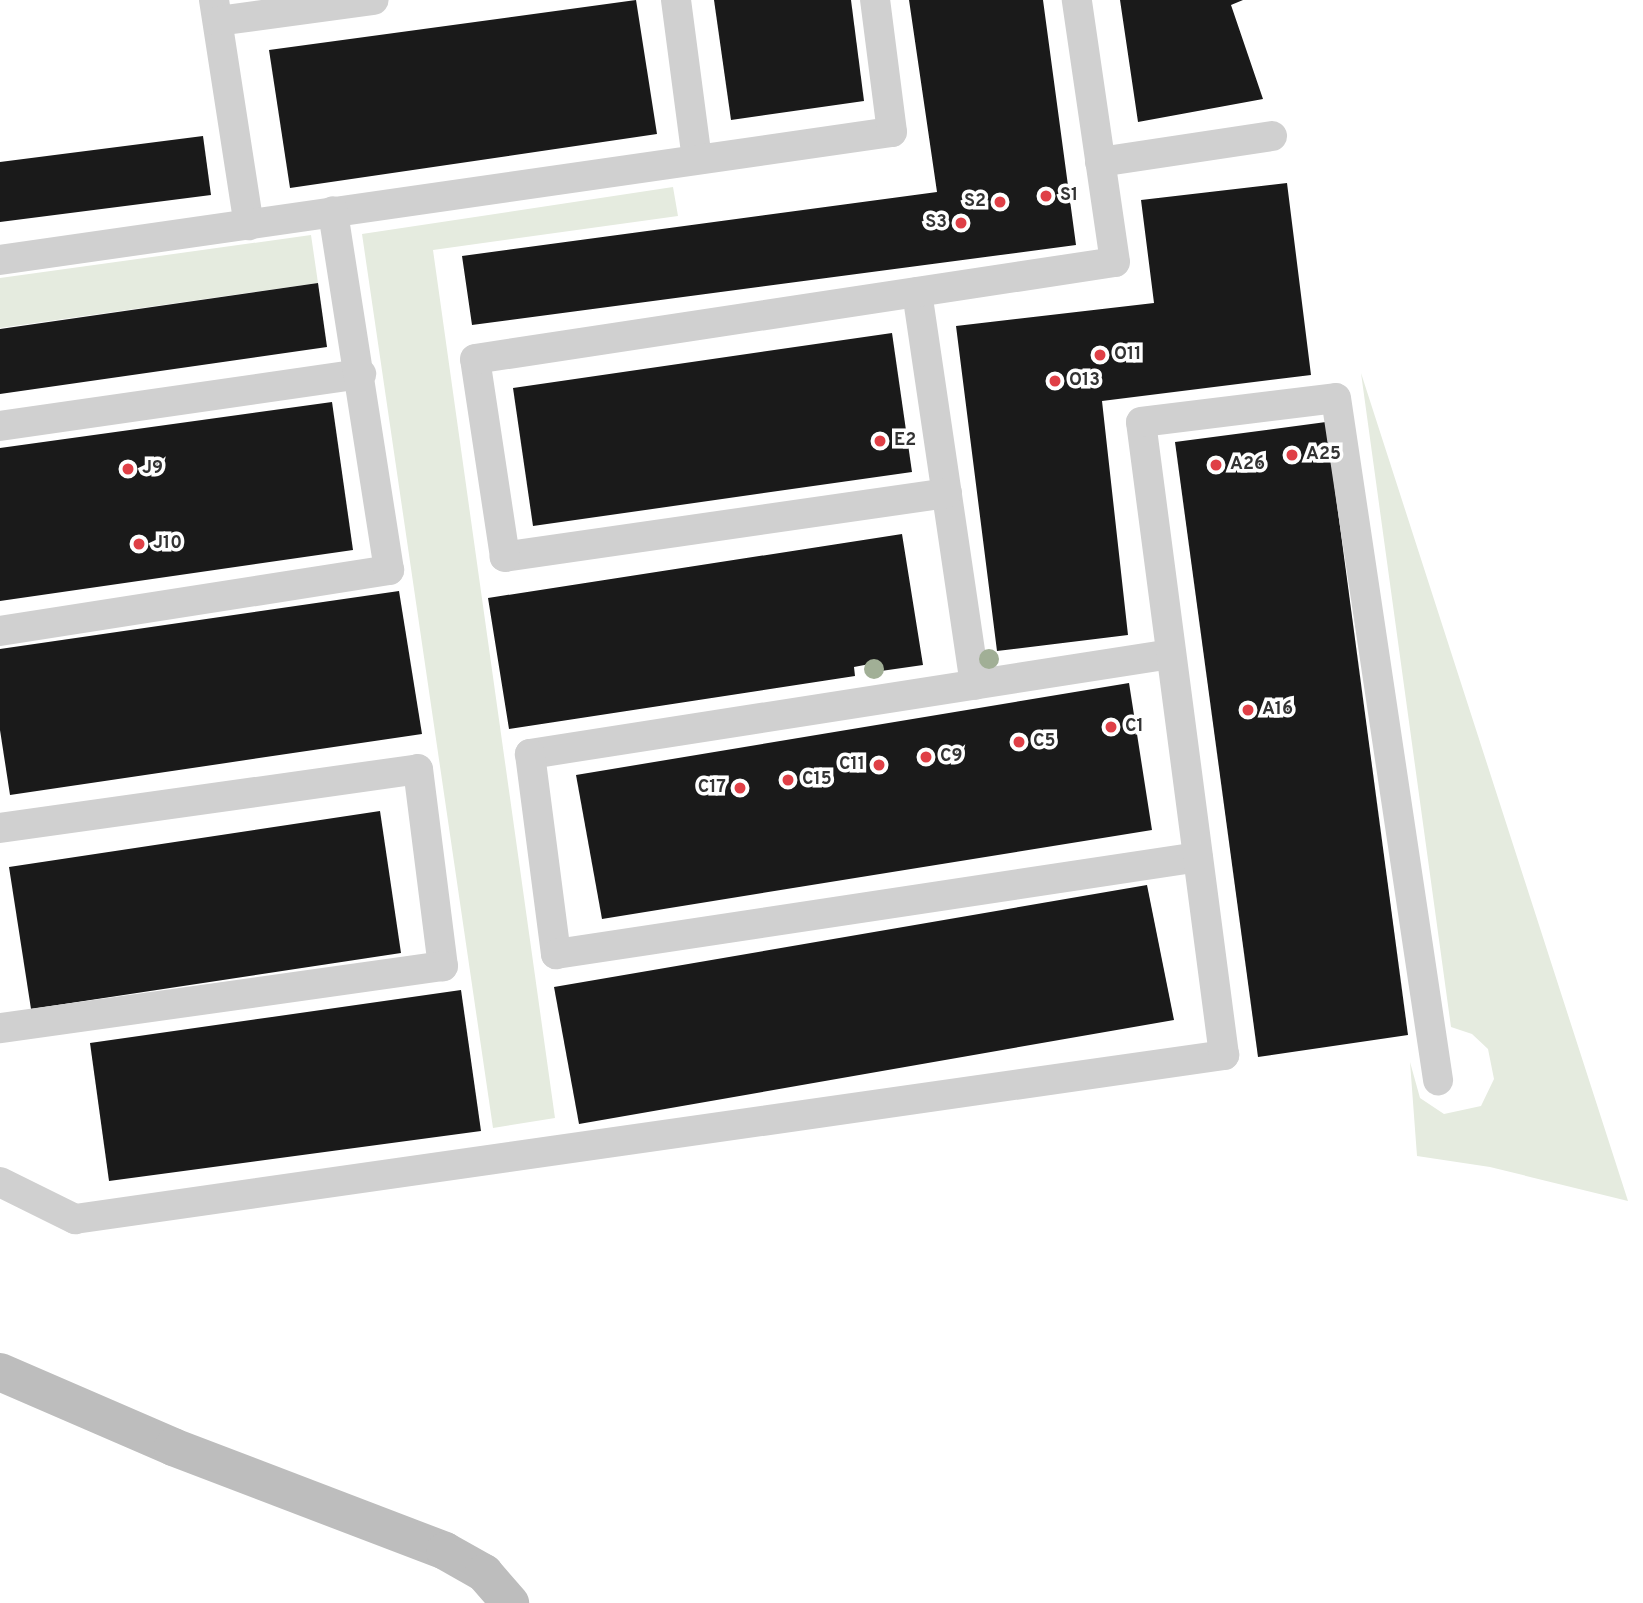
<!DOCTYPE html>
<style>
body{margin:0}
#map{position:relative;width:1643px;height:1603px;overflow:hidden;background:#fff;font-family:Overpass,sans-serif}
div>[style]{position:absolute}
.green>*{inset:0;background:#e5ebdf}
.building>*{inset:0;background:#1a1a1a}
.street>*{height:30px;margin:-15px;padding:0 15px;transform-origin:15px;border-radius:15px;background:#d0d0d0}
.secondary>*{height:38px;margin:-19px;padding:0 19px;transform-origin:19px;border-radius:19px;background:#bdbdbd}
.trees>*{width:20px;height:20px;margin:-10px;border-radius:50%;background:#a1af96}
.dots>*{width:19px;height:19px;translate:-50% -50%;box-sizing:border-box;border:4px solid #fff;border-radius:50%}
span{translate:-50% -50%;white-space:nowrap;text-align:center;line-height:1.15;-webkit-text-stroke:7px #fff;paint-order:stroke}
.poi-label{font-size:18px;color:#333;font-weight:700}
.left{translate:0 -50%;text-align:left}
.right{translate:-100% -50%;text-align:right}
</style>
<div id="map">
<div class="green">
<div style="clip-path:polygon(673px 187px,678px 216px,433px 250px,555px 1118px,493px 1128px,362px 234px)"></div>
<div style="clip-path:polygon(311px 235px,318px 283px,0 328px,0 278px)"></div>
<div style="clip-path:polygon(1361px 373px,1628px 1201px,1490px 1167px,1417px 1156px,1410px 1062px,1420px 1098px,1444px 1114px,1481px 1106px,1494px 1079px,1488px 1049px,1472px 1034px,1451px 1027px)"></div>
</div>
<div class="building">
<div style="clip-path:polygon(636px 0,657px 134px,290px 188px,269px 50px)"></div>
<div style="clip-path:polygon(714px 0,851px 0,864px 101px,731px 120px)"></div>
<div style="clip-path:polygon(909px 0,1043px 0,1076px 245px,472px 325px,462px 256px,937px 192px)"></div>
<div style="clip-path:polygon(1120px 0,1243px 0,1231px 5px,1263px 99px,1138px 122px)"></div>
<div style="clip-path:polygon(203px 136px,211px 195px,0 222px,0 162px)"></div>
<div style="clip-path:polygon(1287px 183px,1311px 375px,1102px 401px,1128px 635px,997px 651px,956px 326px,1154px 303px,1141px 200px)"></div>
<div style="clip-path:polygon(318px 283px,327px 347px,0 394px,0 329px)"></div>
<div style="clip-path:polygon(892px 333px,912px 472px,533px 526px,513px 388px)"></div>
<div style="clip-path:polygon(332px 402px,353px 550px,0 601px,0 448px)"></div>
<div style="clip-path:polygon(1326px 422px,1408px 1035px,1258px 1057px,1175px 442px)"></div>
<div style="clip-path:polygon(902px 534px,923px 665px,881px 671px,880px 662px,854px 667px,855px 676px,509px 729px,488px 598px)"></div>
<div style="clip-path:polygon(399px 591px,422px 734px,10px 795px,0 730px,0 649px)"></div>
<div style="clip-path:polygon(1129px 683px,1152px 830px,602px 919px,576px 775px)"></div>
<div style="clip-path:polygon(380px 811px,401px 953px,31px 1009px,9px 867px)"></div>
<div style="clip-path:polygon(1147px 885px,1174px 1020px,579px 1124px,554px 987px)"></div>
<div style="clip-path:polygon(461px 990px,481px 1131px,109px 1181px,90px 1043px)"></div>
</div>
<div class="street">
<div style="left:214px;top:0;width:228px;rotate:81.2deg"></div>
<div style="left:676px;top:0;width:160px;rotate:82.5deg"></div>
<div style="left:218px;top:21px;width:157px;rotate:-7.7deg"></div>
<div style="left:1100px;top:162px;width:174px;rotate:-8.6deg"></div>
<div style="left:0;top:260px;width:901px;rotate:-8.17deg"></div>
<div style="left:892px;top:132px;width:133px;rotate:-97.3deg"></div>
<div style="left:917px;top:292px;width:397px;rotate:81.6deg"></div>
<div style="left:0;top:426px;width:365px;rotate:-8.2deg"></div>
<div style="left:947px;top:493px;width:447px;rotate:171.8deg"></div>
<div style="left:505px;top:557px;width:200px;rotate:-98.6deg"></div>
<div style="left:475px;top:359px;width:647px;rotate:-8.62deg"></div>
<div style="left:1115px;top:262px;width:265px;rotate:-98.3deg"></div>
<div style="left:0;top:631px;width:394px;rotate:-8.9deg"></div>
<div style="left:389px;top:570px;width:363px;rotate:-98.9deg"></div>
<div style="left:1171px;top:654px;width:649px;rotate:171.13deg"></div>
<div style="left:530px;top:754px;width:202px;rotate:82.6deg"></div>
<div style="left:556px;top:954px;width:649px;rotate:-8.59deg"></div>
<div style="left:0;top:828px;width:422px;rotate:-8deg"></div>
<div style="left:418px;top:769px;width:199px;rotate:82.8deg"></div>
<div style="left:443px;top:966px;width:447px;rotate:172deg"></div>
<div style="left:0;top:1182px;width:84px;rotate:26.3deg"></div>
<div style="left:75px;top:1219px;width:1161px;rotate:-8.12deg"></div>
<div style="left:1224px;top:1055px;width:638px;rotate:-97.47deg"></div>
<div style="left:1141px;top:422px;width:196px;rotate:-7deg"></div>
<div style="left:1336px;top:398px;width:690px;rotate:81.49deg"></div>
</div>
<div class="secondary">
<div style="left:0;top:1372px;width:189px;rotate:23.4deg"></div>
<div style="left:173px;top:1447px;width:291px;rotate:20.9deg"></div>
<div style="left:445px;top:1551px;width:45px;rotate:29.4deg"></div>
<div style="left:484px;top:1573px;width:40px;rotate:49deg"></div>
</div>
<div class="trees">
<div style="left:989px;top:659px"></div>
<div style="left:874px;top:669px"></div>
</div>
<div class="dots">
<div style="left:1046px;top:196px;background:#df3f46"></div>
<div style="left:1000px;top:202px;background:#df3f46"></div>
<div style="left:961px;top:223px;background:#df3f46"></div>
<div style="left:1100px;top:355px;background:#df3f46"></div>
<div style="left:1055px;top:381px;background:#df3f46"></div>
<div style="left:880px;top:441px;background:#df3f46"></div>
<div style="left:1292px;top:455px;background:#df3f46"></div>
<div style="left:1216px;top:465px;background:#df3f46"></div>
<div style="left:128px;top:469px;background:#df3f46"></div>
<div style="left:139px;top:544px;background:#df3f46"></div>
<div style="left:1248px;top:710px;background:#df3f46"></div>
<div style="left:1111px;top:727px;background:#df3f46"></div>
<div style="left:1019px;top:742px;background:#df3f46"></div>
<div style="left:926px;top:757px;background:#df3f46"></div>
<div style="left:879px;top:765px;background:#df3f46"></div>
<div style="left:788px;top:780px;background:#df3f46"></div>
<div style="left:740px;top:788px;background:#df3f46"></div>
</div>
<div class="poi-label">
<span class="left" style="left:1060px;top:196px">S1</span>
<span class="right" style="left:986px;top:202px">S2</span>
<span class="right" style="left:947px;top:223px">S3</span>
<span class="left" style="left:1114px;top:355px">O11</span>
<span class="left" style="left:1069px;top:381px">O13</span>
<span class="left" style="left:894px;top:441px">E2</span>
<span class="left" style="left:1306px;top:455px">A25</span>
<span class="left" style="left:1230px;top:465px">A26</span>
<span class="left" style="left:142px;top:469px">J9</span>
<span class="left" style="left:153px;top:544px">J10</span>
<span class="left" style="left:1262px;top:710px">A16</span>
<span class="left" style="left:1125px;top:727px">C1</span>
<span class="left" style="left:1033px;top:742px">C5</span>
<span class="left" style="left:940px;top:757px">C9</span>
<span class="right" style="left:865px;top:765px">C11</span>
<span class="left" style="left:802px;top:780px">C15</span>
<span class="right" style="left:726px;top:788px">C17</span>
</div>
</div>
